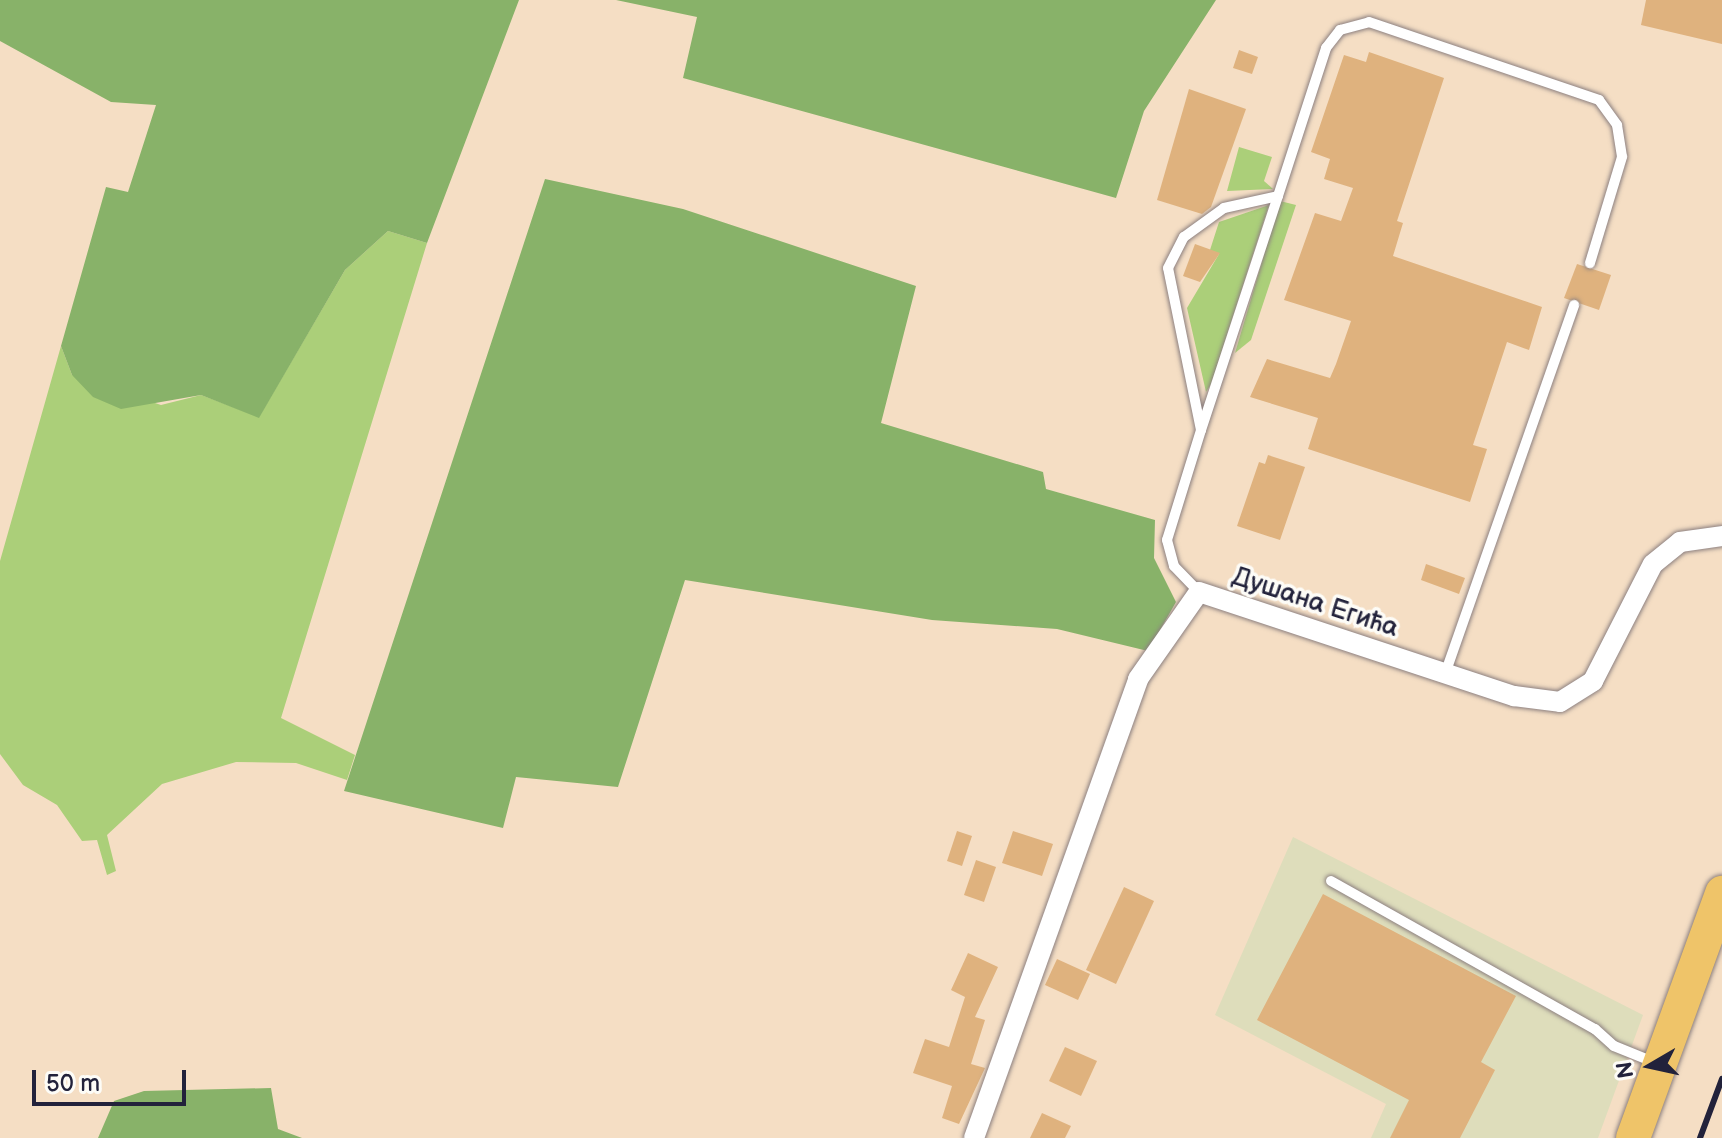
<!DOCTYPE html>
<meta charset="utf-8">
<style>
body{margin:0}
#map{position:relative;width:1722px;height:1138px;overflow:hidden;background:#f5dec4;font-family:"Balsamiq Sans",sans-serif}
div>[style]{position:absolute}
.built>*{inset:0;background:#deddbb}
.green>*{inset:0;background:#abcf79}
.forest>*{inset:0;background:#88b269}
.building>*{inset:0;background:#dfb27e}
.roads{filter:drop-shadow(0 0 2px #8c8080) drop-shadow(0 0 2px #8c8080)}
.lane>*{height:10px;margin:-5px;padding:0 5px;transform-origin:5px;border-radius:5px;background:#fff}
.street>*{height:20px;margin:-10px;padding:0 10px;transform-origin:10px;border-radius:10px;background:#fff}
.primary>*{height:34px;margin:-17px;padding:0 17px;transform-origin:17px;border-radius:17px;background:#efc469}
.rail>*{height:6px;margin:-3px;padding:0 3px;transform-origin:3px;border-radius:3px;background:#22223b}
span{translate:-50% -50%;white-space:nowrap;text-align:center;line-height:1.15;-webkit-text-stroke:7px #fdfcf7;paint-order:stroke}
.street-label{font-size:26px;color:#22223b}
.north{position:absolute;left:1610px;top:1026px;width:80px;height:80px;-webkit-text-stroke:6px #fdfcf7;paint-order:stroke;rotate:261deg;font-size:22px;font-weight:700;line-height:32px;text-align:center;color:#22223b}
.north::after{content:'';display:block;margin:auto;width:28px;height:36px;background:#22223b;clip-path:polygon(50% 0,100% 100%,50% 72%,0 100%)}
.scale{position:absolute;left:32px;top:1070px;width:154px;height:36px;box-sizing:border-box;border:4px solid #22223b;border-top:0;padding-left:10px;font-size:24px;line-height:28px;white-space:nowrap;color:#22223b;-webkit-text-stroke:6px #fdfcf7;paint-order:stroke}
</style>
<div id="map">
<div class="built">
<div style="clip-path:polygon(1293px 837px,1643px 1015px,1598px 1138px,1371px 1138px,1386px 1104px,1215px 1015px)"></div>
</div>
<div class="green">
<div style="clip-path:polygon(1239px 147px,1272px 157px,1264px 181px,1273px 189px,1227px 191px)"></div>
<div style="clip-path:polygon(1280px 201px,1296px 205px,1251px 340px,1235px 353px)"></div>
<div style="clip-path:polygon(1269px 205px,1211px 384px,1206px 392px,1187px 308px,1219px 254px,1210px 250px,1219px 222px)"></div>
<div style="clip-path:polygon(388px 231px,427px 243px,281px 718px,355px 755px,347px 780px,296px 763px,236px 762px,162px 784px,107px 835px,116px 871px,107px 875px,97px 840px,82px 841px,57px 805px,23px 785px,0 754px,0 561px,61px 346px,72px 375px,161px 405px,201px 395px,259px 417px,345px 270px)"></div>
</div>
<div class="forest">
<div style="clip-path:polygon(0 0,519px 0,427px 243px,388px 231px,345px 270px,259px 418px,201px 395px,121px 409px,93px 397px,72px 375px,61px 346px,106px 187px,128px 192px,156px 105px,111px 102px,0 41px)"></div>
<div style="clip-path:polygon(616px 0,1216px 0,1144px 111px,1116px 198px,683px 78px,697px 17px)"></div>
<div style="clip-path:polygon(545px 179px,683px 209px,916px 286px,881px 423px,1043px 472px,1046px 489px,1155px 520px,1154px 558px,1176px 602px,1148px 651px,1057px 629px,932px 620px,685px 580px,618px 787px,516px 777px,503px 828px,344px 791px)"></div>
<div style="clip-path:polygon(271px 1088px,278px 1129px,302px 1138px,98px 1138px,114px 1101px,144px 1091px)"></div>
</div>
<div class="building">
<div style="clip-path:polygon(1646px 0,1722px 0,1722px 44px,1641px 25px)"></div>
<div style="clip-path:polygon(1239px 50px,1258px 57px,1252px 74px,1233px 68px)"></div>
<div style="clip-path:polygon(1369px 52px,1444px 78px,1397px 221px,1403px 223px,1393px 256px,1542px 307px,1529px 350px,1507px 342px,1473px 445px,1487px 449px,1470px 502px,1308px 449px,1318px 418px,1250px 397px,1267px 359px,1330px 378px,1336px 364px,1351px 321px,1284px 300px,1315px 213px,1341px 221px,1353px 188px,1324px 179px,1330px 159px,1311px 152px,1344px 55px,1366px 62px)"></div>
<div style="clip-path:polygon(1189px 89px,1246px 109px,1211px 207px,1202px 214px,1157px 200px)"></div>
<div style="clip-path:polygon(1195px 244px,1220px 253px,1200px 282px,1183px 276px)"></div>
<div style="clip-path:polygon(1577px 264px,1611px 275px,1599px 310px,1564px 298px)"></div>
<div style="clip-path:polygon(1268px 455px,1305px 467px,1280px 540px,1237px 526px,1259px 462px,1265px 464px)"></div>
<div style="clip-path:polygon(1426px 564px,1465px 578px,1459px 594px,1421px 580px)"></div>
<div style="clip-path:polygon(957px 831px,972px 836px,962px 866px,947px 861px)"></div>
<div style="clip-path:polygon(1013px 831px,1053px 844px,1042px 876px,1002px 863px)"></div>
<div style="clip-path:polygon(976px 860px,996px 867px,984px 902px,964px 895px)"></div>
<div style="clip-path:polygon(1124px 887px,1154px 901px,1116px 984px,1086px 970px)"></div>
<div style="clip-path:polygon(1323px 894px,1516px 996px,1481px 1062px,1495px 1070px,1460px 1138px,1390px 1138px,1409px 1100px,1257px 1020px)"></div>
<div style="clip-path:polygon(968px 953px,998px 967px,975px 1017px,985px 1020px,971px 1064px,985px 1068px,959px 1124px,942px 1118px,952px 1086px,913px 1073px,925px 1039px,949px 1047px,965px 997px,951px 990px)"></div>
<div style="clip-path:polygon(1057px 959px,1090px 974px,1078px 1000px,1045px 985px)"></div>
<div style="clip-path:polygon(1065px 1047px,1097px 1061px,1081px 1096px,1049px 1081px)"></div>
<div style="clip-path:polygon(1042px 1113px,1071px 1126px,1065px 1138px,1030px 1138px)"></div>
</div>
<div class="roads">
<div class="lane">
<div style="left:1278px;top:196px;width:156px;rotate:-72deg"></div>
<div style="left:1326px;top:48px;width:23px;rotate:-52deg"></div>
<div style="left:1340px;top:30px;width:30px;rotate:-15deg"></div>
<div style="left:1369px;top:22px;width:243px;rotate:18.7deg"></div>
<div style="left:1599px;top:100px;width:31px;rotate:54deg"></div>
<div style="left:1617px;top:125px;width:32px;rotate:81deg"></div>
<div style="left:1622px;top:157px;width:111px;rotate:106.8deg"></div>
<div style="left:1199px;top:592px;width:36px;rotate:-134deg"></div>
<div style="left:1174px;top:566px;width:27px;rotate:-105deg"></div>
<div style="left:1167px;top:540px;width:115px;rotate:-72.8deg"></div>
<div style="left:1201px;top:430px;width:165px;rotate:-101.5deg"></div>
<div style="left:1168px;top:268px;width:35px;rotate:-63deg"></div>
<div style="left:1184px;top:237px;width:49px;rotate:-35.9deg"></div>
<div style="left:1224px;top:208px;width:55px;rotate:-12.5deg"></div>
<div style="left:1278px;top:196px;width:246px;rotate:108.2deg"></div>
<div style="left:1445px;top:674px;width:391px;rotate:-70.7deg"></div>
<div style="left:1331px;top:881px;width:303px;rotate:29.3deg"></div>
<div style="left:1595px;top:1029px;width:25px;rotate:42deg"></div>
<div style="left:1614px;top:1046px;width:45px;rotate:22deg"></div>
</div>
<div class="street">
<div style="left:974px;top:1138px;width:487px;rotate:-70.3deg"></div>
<div style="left:1138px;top:679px;width:106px;rotate:-55deg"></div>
<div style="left:1199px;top:592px;width:332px;rotate:18.3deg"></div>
<div style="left:1514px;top:696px;width:46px;rotate:7.4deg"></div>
<div style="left:1560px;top:702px;width:39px;rotate:-32deg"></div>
<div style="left:1593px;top:681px;width:131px;rotate:-62.9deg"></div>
<div style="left:1653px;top:564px;width:35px;rotate:-39deg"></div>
<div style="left:1680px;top:542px;width:42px;rotate:-8.1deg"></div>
</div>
<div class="primary">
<div style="left:1633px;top:1138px;width:261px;rotate:-70deg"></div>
</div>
</div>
<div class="rail">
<div style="left:1700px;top:1138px;width:63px;rotate:-69.6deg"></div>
</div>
<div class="street-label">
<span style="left:1315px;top:603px;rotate:18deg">Душана Егића</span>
</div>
<div class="north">N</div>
<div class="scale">50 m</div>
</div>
